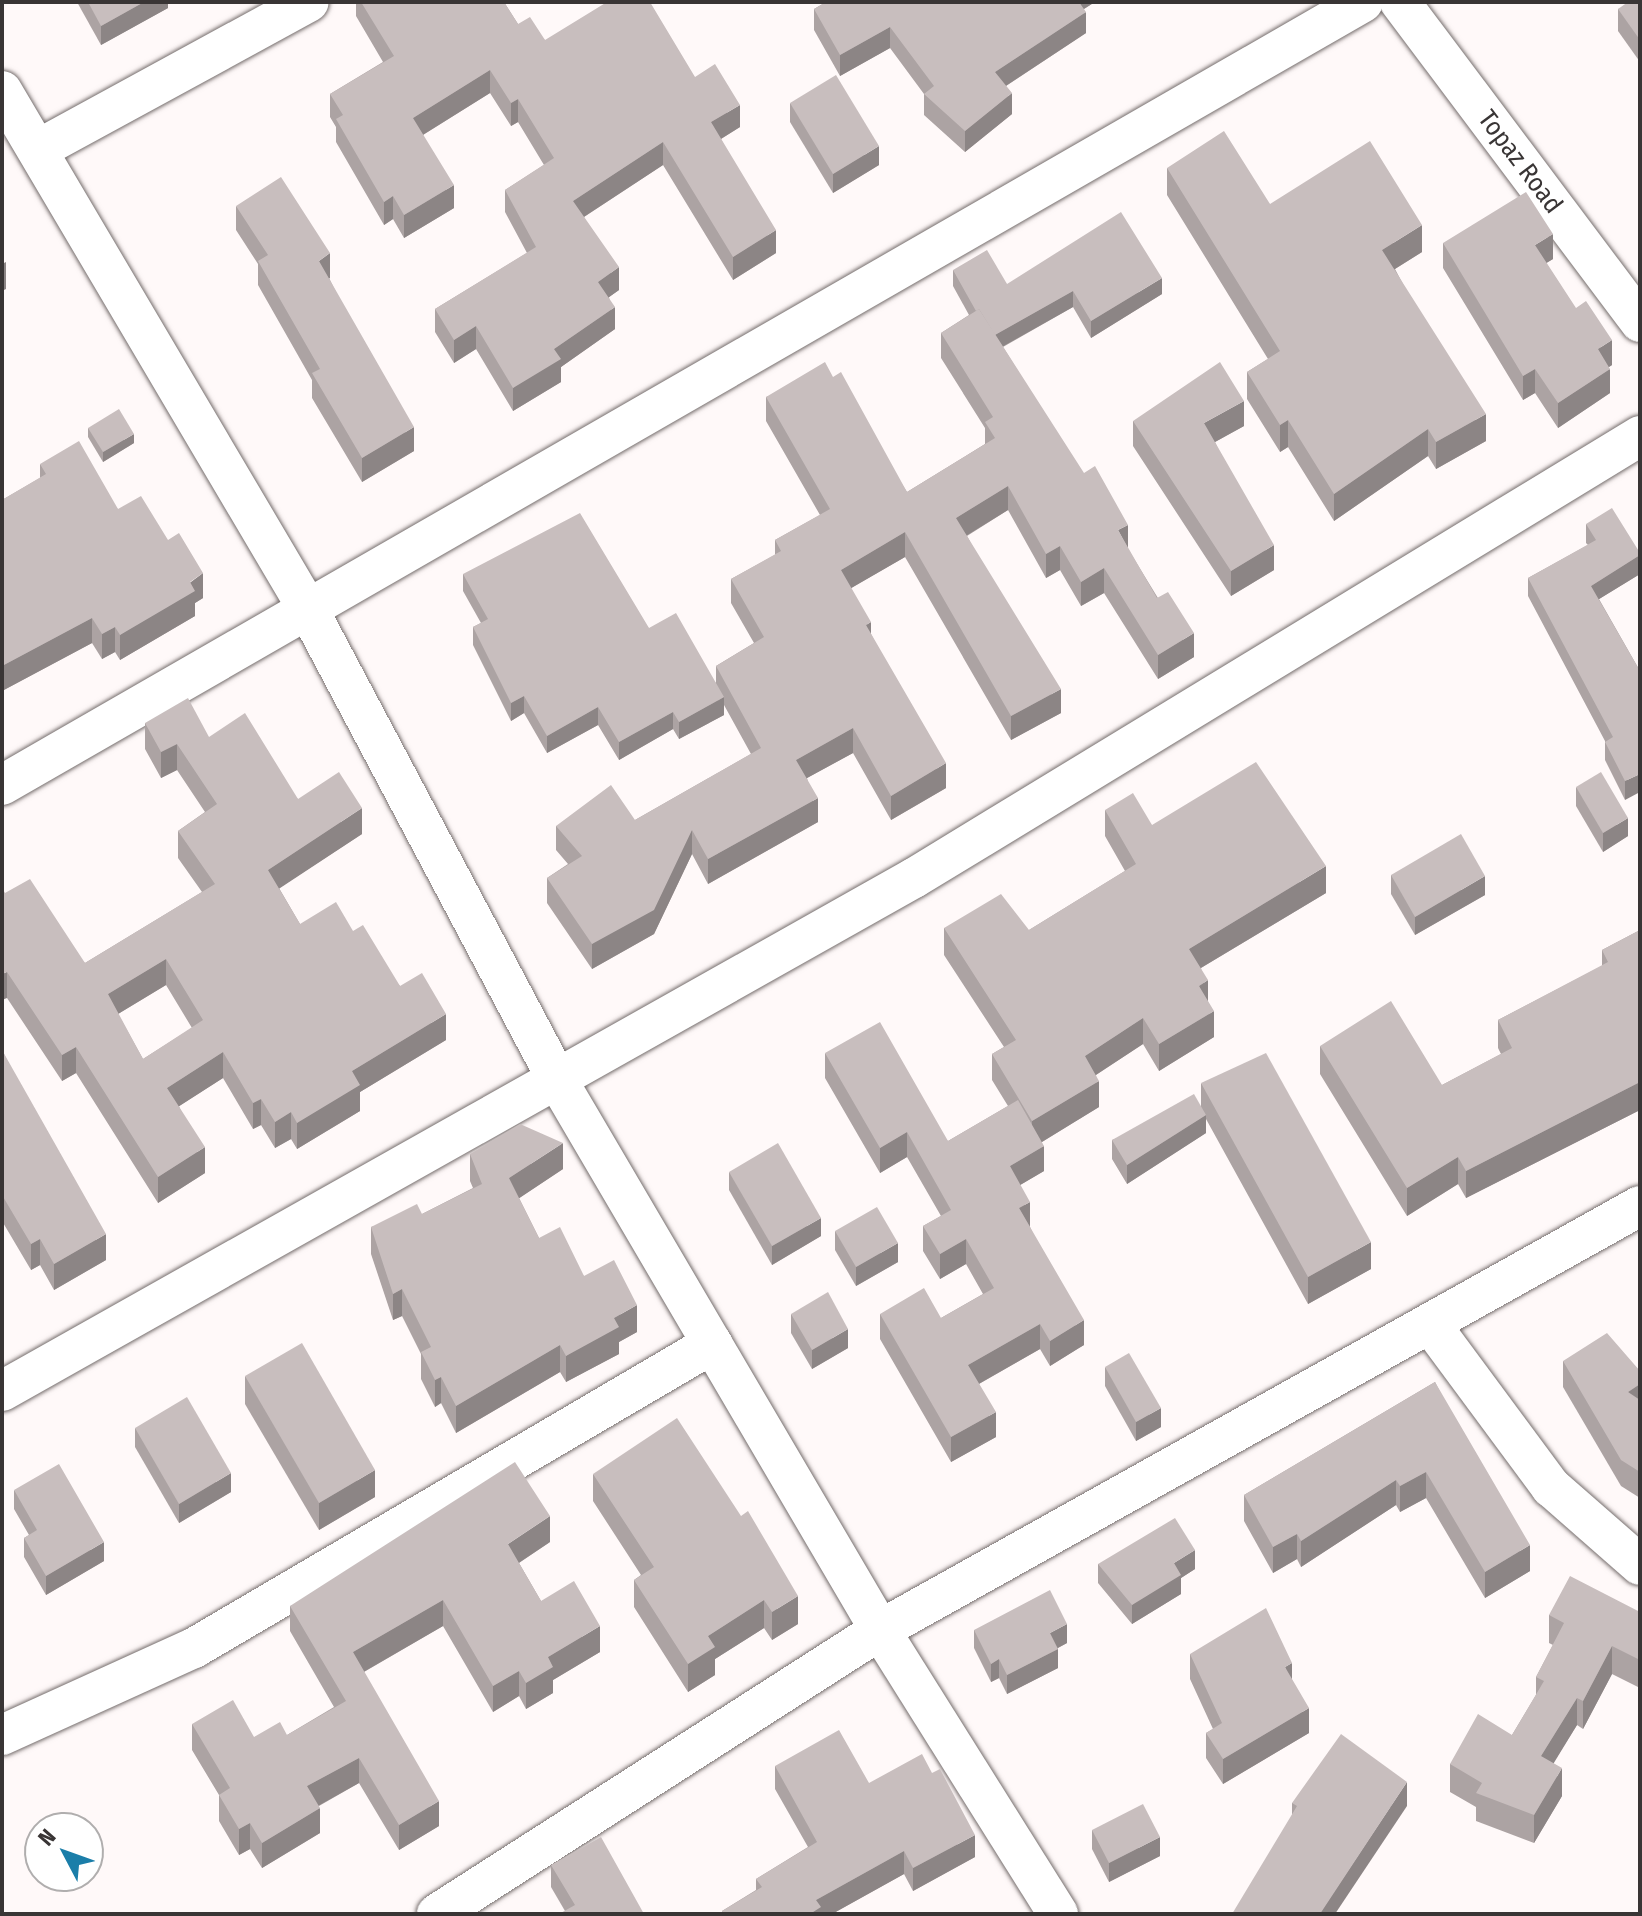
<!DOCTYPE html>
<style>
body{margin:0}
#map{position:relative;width:1642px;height:1916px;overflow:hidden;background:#fff9f9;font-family:"Fira Sans Condensed",sans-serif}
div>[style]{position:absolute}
.roads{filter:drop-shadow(0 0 2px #756d6c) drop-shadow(0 0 2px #756d6c)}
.street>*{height:40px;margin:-20px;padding:0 20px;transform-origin:20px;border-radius:20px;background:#fff}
.wall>*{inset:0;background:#aca3a3}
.shaded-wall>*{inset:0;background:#8c8585}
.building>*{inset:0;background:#c8bebe}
span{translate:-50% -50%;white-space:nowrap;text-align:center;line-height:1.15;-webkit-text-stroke:7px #fff;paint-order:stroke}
.street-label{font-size:26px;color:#393535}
.frame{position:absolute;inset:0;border:4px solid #393535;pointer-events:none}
.north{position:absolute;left:24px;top:1812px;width:80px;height:80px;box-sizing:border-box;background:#fff;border:2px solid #b0aeae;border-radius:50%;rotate:311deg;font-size:22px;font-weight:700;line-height:32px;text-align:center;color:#393535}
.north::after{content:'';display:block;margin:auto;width:28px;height:36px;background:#1b7ea9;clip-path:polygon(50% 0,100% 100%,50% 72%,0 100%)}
</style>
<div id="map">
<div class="roads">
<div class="street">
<div style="left:1400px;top:2px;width:400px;rotate:53.1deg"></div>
<div style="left:2px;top:91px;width:604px;rotate:59.44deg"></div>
<div style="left:309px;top:611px;width:534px;rotate:62.09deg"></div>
<div style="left:559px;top:1083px;width:634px;rotate:59.59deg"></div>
<div style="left:880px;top:1630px;width:335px;rotate:57.9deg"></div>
<div style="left:39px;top:149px;width:307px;rotate:-28.6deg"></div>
<div style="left:2px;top:785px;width:1570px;rotate:-29.91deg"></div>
<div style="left:1431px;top:1325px;width:202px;rotate:53.5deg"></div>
<div style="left:1551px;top:1487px;width:118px;rotate:41.2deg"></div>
<div style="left:2px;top:1391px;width:1046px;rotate:-29.36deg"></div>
<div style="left:914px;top:878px;width:850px;rotate:-31.33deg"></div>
<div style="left:2px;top:1735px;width:211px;rotate:-24.4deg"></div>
<div style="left:194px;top:1648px;width:601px;rotate:-30.41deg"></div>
<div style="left:437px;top:1914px;width:526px;rotate:-32.66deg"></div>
<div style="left:880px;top:1630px;width:870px;rotate:-29.16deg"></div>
</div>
</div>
<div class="wall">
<div style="clip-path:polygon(77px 2px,168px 2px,168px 8px,101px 45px)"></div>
<div style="clip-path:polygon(356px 2px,504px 2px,518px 24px,545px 40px,695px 77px,740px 127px,721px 139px,776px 253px,733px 280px,663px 165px,584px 217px,619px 290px,609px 297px,615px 329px,561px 367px,561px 382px,513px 411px,476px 349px,454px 363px,435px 332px,435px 309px,527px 253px,505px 212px,505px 190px,544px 165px,518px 122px,511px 126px,490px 93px,423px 135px,454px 208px,404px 238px,393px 219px,384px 225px,336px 142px,336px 127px,330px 117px,330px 94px,383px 62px,356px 16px)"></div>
<div style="clip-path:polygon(826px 2px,1095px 2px,1084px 9px,1086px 33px,1006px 86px,1012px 114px,965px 152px,924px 115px,924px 94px,890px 48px,840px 76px,814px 30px,814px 9px)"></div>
<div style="clip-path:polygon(1640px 2px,1640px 62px,1618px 31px,1618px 9px)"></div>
<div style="clip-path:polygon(790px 103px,879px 165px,833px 193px,790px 122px)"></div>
<div style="clip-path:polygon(1167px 168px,1270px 204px,1422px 252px,1395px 269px,1486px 441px,1436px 469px,1428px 456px,1334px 521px,1288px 447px,1280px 452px,1247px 399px,1247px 372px,1268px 359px,1167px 195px)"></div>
<div style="clip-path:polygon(236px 206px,330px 278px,329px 278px,414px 451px,362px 482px,312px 398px,312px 380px,258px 285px,258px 264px,236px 230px)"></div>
<div style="clip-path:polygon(1443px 243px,1553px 259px,1546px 263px,1612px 365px,1609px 367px,1610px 393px,1558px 428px,1535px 393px,1523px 400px,1443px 268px)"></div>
<div style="clip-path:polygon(953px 270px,1007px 284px,1162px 294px,1091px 338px,1073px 307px,1003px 347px,1128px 549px,1194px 657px,1158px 679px,1104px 593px,1081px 606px,1060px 570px,1046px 578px,1008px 510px,967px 536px,1061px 713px,1011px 740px,905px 557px,851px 588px,871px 634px,946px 788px,891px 820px,853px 753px,807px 778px,818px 822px,708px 884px,692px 854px,654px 934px,592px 969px,547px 903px,547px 878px,568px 864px,556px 850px,556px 826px,635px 820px,751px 754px,724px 705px,724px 715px,679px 739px,673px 729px,619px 760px,598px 725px,547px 753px,524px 713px,511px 721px,473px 645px,473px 627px,481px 623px,463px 591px,463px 574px,649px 628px,716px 683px,716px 666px,754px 643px,731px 603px,731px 579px,775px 555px,775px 540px,820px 515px,766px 421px,766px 397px,833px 377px,907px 492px,985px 444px,985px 428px,941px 358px,941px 333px,969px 315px,953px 286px)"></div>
<div style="clip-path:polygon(1133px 421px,1244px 426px,1215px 442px,1274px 570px,1231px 596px,1133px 446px)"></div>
<div style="clip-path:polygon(88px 428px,134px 443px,103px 462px,88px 437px)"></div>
<div style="clip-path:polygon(40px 464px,118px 509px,203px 598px,195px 603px,195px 616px,120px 660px,115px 652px,102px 659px,92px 643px,2px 691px,2px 500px,40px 478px)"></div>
<div style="clip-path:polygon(1586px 524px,1640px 553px,1640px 574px,1599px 599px,1640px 671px,1625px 800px,1605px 760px,1605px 741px,1528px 596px,1528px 578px,1588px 545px,1586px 543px)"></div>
<div style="clip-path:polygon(evenodd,145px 723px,209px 737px,298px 799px,362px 834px,279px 888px,300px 924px,353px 931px,446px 1040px,360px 1092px,360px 1111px,297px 1149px,291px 1139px,275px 1148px,261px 1125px,253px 1129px,223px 1078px,179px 1106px,205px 1173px,158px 1203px,76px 1073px,62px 1081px,7px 998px,5px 893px,85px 963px,202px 892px,178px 858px,178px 831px,205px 812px,177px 770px,161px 778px,145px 749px,145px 723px,166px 985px,192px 1028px,143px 1059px,118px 1014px,166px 985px)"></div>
<div style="clip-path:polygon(1576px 787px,1628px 836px,1603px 852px,1576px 806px)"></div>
<div style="clip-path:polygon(1105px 810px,1152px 825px,1326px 893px,1201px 968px,1214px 1037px,1159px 1071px,1143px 1044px,1096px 1075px,1099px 1107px,1042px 1142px,1044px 1171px,1020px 1185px,1030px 1227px,1084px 1345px,1050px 1366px,1040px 1349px,979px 1384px,996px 1437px,951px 1462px,880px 1339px,880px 1314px,941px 1318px,983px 1294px,966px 1264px,940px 1279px,923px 1251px,923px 1226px,941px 1216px,907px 1157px,880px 1173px,825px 1078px,825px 1053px,948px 1141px,1008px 1106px,992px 1080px,992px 1054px,1004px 1047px,944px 955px,944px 928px,1029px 930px,1125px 871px,1105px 836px)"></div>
<div style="clip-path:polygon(1391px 875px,1485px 895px,1415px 935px,1391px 894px)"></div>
<div style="clip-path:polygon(1640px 930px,1640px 1110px,1466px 1198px,1458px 1184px,1407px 1216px,1320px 1074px,1320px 1046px,1442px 1085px,1501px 1054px,1498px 1048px,1498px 1020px,1602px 966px,1602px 950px)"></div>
<div style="clip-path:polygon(2px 1050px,106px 1260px,54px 1290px,40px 1265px,31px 1270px,2px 1221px)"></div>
<div style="clip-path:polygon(1201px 1083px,1371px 1269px,1308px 1304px,1206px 1119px,1206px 1133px,1127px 1184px,1112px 1159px,1112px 1140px,1201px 1106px)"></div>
<div style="clip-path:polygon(470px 1154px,563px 1169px,519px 1198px,539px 1238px,584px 1276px,637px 1332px,619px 1342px,619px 1354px,566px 1382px,560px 1372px,456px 1433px,441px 1403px,435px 1407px,421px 1379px,421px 1354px,402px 1316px,393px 1320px,371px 1254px,371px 1227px,422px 1214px,473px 1188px,470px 1181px)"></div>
<div style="clip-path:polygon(729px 1172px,821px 1236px,772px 1265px,729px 1190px)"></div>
<div style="clip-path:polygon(835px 1231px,898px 1262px,856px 1286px,835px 1250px)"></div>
<div style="clip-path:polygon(791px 1314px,848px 1348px,812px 1369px,791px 1333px)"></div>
<div style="clip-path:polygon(1563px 1361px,1640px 1371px,1640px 1498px,1621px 1486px,1563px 1387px)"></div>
<div style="clip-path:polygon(1105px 1367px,1161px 1427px,1136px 1441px,1105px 1386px)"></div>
<div style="clip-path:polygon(245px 1376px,375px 1497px,319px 1530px,245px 1404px)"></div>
<div style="clip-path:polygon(1435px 1382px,1530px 1571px,1485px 1598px,1426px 1498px,1400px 1512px,1396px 1505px,1301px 1567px,1297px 1559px,1273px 1573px,1244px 1521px,1244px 1495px)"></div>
<div style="clip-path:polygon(135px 1428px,231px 1492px,179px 1523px,135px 1447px)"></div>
<div style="clip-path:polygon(593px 1474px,798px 1624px,772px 1640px,764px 1628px,715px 1659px,715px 1675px,688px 1692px,634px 1607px,634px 1580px,641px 1575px,593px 1501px)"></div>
<div style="clip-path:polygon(14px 1490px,104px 1561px,46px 1595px,24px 1557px,24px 1538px,29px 1535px,14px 1509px)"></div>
<div style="clip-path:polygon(550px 1542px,519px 1563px,541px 1601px,600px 1652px,553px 1680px,553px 1693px,526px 1709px,519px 1696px,493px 1712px,443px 1626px,364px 1672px,439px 1826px,399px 1850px,359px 1783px,319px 1806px,320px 1833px,262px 1868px,250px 1849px,239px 1855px,219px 1821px,219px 1795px,192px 1750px,192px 1724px,254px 1737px,287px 1735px,334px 1707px,290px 1631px,290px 1606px)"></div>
<div style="clip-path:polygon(1098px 1564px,1195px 1569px,1181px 1578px,1181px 1594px,1132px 1624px,1098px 1583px)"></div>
<div style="clip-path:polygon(1640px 1612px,1640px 1688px,1612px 1674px,1583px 1729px,1577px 1725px,1553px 1763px,1562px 1796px,1534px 1843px,1476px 1821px,1476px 1807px,1450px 1792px,1450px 1764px,1512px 1735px,1536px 1695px,1536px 1677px,1553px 1645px,1549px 1643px,1549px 1615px)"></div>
<div style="clip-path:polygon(974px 1630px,1067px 1643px,1058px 1648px,1058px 1668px,1007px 1694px,999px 1678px,991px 1682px,974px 1648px)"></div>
<div style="clip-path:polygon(1190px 1654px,1292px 1680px,1309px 1733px,1223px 1784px,1206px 1758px,1206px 1733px,1213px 1729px,1190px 1679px)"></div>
<div style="clip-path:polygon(775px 1766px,869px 1783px,975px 1857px,913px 1891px,904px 1874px,832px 1914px,722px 1914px,722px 1911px,756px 1890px,756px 1879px,808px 1847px,775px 1789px)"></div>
<div style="clip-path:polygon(1292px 1803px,1407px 1806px,1292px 1815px)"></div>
<div style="clip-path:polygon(1092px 1830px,1160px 1856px,1109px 1882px,1092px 1849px)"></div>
<div style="clip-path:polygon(551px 1865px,644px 1914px,565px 1911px,551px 1887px)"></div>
</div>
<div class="shaded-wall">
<div style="clip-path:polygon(144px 2px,168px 2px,168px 8px,101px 45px,101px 26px)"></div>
<div style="clip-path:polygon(1074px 2px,1095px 2px,1074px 15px)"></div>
<div style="clip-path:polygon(1086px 12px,1086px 33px,995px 93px,995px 72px)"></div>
<div style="clip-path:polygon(890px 27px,890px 48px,840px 76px,840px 55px)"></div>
<div style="clip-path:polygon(490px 70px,490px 93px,413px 141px,413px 118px)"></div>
<div style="clip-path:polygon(1012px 93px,1012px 114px,965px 152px,965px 131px)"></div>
<div style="clip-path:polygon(518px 99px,518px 122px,511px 126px,511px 103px)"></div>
<div style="clip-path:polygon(740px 105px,740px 127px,711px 145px,711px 122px)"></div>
<div style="clip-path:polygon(663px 142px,663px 165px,573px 224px,573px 201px)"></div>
<div style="clip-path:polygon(879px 146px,879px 165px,833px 193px,833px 174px)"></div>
<div style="clip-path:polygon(454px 185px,454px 208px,404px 238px,404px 215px)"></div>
<div style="clip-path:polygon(393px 196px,393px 219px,384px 225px,384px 202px)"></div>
<div style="clip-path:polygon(1422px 225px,1422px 252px,1382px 277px,1382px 250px)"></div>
<div style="clip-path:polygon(776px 230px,776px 253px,733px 280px,733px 257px)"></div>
<div style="clip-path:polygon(1553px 234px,1553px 259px,1535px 270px,1535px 245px)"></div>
<div style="clip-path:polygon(330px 253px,330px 278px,319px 285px,319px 261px)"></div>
<div style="clip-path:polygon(6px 262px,6px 289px,2px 291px,2px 264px)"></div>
<div style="clip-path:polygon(619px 267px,619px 290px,598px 305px,598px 282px)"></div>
<div style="clip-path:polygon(1162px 278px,1162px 294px,1091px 338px,1091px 321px)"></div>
<div style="clip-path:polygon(1073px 291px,1073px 307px,991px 353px,991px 337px)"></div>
<div style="clip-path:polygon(615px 307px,615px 329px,561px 367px,561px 382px,513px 411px,513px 388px,554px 349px)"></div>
<div style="clip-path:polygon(476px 326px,476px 349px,454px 363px,454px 340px)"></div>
<div style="clip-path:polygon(1612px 340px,1612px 365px,1598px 374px,1598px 349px)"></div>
<div style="clip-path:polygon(1535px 369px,1535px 393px,1523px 400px,1523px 376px)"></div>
<div style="clip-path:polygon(1610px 369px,1610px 393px,1558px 428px,1558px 403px)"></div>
<div style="clip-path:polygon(1244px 401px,1244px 426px,1204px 448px,1204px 423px)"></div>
<div style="clip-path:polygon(1486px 414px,1486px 441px,1436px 469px,1436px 442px)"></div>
<div style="clip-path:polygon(1288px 420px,1288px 447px,1280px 452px,1280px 425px)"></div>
<div style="clip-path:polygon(414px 427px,414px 451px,362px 482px,362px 458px)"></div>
<div style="clip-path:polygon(1428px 429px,1428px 456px,1334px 521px,1334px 494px)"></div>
<div style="clip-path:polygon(134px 434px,134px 443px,103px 462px,103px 452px)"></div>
<div style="clip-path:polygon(1008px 486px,1008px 510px,956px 542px,956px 518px)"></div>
<div style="clip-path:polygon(1128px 525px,1128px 549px,1118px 530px)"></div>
<div style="clip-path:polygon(905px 532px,905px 557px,841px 594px,841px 570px)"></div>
<div style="clip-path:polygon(1274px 545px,1274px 570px,1231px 596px,1231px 571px)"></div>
<div style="clip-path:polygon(1060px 546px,1060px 570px,1046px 578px,1046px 554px)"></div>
<div style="clip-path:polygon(1640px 555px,1640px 574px,1591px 604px,1591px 586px)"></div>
<div style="clip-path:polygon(1104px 568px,1104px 593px,1081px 606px,1081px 582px)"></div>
<div style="clip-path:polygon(203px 573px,203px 598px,195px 603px,195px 616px,120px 660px,120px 635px)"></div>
<div style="clip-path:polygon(92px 618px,92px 643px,2px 691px,2px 666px)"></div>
<div style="clip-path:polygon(871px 622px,871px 646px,866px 625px)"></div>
<div style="clip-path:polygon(115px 627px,115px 652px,102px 659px,102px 634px)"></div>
<div style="clip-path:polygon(1194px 633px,1194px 657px,1158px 679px,1158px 655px)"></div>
<div style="clip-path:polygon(1061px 689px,1061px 713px,1011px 740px,1011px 716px)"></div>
<div style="clip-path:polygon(524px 696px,524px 713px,511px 721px,511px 703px)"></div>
<div style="clip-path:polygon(724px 697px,724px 715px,679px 739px,679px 722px)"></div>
<div style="clip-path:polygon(598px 707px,598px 725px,547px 753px,547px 736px)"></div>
<div style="clip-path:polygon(673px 712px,673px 729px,619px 760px,619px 742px)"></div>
<div style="clip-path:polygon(853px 728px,853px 753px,796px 784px,796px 760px)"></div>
<div style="clip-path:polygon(177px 744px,177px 770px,161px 778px,161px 752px)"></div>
<div style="clip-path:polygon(946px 763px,946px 788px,891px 820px,891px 796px)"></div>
<div style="clip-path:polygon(1640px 774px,1640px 792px,1625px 800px,1625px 781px)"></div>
<div style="clip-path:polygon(818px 798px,818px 822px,708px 884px,708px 859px)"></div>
<div style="clip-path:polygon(362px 808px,362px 834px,268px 896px,268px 870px)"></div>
<div style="clip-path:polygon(1628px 818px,1628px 836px,1603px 852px,1603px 833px)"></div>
<div style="clip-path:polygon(692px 830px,692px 854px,654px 934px,592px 969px,592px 944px)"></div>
<div style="clip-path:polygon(1326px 866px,1326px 893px,1189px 975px,1189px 949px)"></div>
<div style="clip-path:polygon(1485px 876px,1485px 895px,1415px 935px,1415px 917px)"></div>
<div style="clip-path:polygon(166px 959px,166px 985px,108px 1020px,108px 994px)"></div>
<div style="clip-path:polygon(7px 972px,7px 998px,2px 1000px,2px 974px)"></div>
<div style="clip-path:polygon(1208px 980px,1208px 1007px,1199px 986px)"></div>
<div style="clip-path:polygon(1214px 1011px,1214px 1037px,1159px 1071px,1159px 1044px)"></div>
<div style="clip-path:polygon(446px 1014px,446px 1040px,360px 1092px,360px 1111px,297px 1149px,297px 1123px,352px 1071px)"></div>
<div style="clip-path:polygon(1143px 1018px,1143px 1044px,1085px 1082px,1085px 1056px)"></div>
<div style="clip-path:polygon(76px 1047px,76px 1073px,62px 1081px,62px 1055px)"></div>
<div style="clip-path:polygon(223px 1052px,223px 1078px,167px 1114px,167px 1088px)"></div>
<div style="clip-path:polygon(1099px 1081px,1099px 1107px,1032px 1148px,1032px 1121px)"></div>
<div style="clip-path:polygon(1640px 1082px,1640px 1110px,1466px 1198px,1466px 1171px)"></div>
<div style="clip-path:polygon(261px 1099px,261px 1125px,253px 1129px,253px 1103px)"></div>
<div style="clip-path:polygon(291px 1112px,291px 1139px,275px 1148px,275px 1122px)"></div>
<div style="clip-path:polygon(1206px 1115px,1206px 1133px,1127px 1184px,1127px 1165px)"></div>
<div style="clip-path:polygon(907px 1132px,907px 1157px,880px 1173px,880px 1148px)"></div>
<div style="clip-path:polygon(563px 1143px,563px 1169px,509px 1205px,509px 1178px)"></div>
<div style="clip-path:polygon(1044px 1146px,1044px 1171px,1010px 1191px,1010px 1166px)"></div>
<div style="clip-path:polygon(205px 1147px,205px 1173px,158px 1203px,158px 1177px)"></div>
<div style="clip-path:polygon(1458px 1157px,1458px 1184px,1407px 1216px,1407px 1188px)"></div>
<div style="clip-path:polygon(1030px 1202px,1030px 1227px,1019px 1208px)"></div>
<div style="clip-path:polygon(821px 1218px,821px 1236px,772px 1265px,772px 1246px)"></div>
<div style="clip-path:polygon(106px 1234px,106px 1260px,54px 1290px,54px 1264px)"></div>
<div style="clip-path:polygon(40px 1239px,40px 1265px,31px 1270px,31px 1244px)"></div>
<div style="clip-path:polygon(966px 1239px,966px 1264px,940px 1279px,940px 1254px)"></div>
<div style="clip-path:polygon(1371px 1242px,1371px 1269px,1308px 1304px,1308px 1277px)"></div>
<div style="clip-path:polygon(898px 1243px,898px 1262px,856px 1286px,856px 1267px)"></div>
<div style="clip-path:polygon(402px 1289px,402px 1316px,393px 1320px,393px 1294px)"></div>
<div style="clip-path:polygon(637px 1305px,637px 1332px,619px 1342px,619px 1354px,566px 1382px,566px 1356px,614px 1318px)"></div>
<div style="clip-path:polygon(1084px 1320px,1084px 1345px,1050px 1366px,1050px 1341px)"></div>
<div style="clip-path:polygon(1040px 1324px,1040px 1349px,968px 1390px,968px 1365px)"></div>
<div style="clip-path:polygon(848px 1329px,848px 1348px,812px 1369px,812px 1350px)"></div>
<div style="clip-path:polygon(560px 1345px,560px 1372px,456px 1433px,456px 1406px)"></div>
<div style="clip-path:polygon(441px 1377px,441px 1403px,435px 1407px,435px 1380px)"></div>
<div style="clip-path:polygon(1640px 1384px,1640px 1410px,1628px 1392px)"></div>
<div style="clip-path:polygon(1161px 1408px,1161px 1427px,1136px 1441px,1136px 1422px)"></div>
<div style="clip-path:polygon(996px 1412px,996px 1437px,951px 1462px,951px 1437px)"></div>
<div style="clip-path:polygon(375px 1470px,375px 1497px,319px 1530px,319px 1503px)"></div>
<div style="clip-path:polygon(1426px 1472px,1426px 1498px,1400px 1512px,1400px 1486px)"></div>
<div style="clip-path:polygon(231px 1473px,231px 1492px,179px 1523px,179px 1504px)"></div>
<div style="clip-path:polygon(1396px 1480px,1396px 1505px,1301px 1567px,1301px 1541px)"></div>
<div style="clip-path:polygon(550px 1516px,550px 1542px,508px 1570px,508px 1544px)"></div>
<div style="clip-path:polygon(1297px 1534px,1297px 1559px,1273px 1573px,1273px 1547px)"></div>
<div style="clip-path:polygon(104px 1542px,104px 1561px,46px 1595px,46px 1576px)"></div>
<div style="clip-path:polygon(1530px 1545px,1530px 1571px,1485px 1598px,1485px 1572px)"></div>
<div style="clip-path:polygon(1195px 1550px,1195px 1569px,1181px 1578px,1181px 1594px,1132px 1624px,1132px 1605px,1174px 1563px)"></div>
<div style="clip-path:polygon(798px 1596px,798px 1624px,772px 1640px,772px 1612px)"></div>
<div style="clip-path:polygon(443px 1600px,443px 1626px,353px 1678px,353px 1652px)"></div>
<div style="clip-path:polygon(764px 1600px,764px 1628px,715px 1659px,715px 1675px,688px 1692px,688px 1664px,708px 1636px)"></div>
<div style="clip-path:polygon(1067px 1624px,1067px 1643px,1050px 1652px,1050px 1633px)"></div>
<div style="clip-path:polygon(600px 1626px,600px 1652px,553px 1680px,553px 1693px,526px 1709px,526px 1683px,548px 1657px)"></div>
<div style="clip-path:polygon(1612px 1646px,1612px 1674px,1583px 1729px,1583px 1701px)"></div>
<div style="clip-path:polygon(1058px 1649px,1058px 1668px,1007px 1694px,1007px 1675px)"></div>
<div style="clip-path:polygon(999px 1659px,999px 1678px,991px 1682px,991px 1664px)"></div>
<div style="clip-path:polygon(1292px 1663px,1292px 1688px,1285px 1667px)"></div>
<div style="clip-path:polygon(519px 1671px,519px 1696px,493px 1712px,493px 1686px)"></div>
<div style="clip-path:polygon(1577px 1698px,1577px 1725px,1541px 1784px,1541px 1756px)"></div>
<div style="clip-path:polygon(1309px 1708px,1309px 1733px,1223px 1784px,1223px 1759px)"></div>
<div style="clip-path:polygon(359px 1758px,359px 1783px,307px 1812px,307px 1786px)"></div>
<div style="clip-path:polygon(1562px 1768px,1562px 1796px,1534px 1843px,1534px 1815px)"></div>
<div style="clip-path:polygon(1407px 1782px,1407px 1806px,1335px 1914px,1319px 1914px)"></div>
<div style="clip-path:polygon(439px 1801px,439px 1826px,399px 1850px,399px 1825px)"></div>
<div style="clip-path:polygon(320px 1808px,320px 1833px,262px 1868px,262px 1843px)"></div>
<div style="clip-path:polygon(250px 1823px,250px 1849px,239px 1855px,239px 1829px)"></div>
<div style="clip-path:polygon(975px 1835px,975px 1857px,913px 1891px,913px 1868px)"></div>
<div style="clip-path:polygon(1160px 1837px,1160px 1856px,1109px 1882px,1109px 1863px)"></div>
<div style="clip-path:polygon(904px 1851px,904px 1874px,832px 1914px,810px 1914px,816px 1900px)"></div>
</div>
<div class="building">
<div style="clip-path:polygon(88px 2px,144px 2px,101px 26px)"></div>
<div style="clip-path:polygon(361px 2px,504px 2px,518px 24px,530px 17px,545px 40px,607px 2px,650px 2px,695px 77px,715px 64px,740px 105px,711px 122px,776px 230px,733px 257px,663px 142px,573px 201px,619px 267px,598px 282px,615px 307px,554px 349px,561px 359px,513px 388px,476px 326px,454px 340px,435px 309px,536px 247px,505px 190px,554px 158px,518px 99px,511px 103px,490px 70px,413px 118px,454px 185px,404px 215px,393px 196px,384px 202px,336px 119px,343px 115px,330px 94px,394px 56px)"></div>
<div style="clip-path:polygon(826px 2px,1079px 2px,1086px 12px,995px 72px,1012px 93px,965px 131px,924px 94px,934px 86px,890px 27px,840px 55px,814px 9px)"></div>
<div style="clip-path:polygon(1628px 2px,1640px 2px,1640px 40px,1618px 9px)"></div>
<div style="clip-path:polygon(836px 75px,879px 146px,833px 174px,790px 103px)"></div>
<div style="clip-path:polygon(1224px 131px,1270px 204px,1370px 141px,1422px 225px,1382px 250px,1486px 414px,1436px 442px,1428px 429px,1334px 494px,1288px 420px,1280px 425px,1247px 372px,1280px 351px,1167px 168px)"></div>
<div style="clip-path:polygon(281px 177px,330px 253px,319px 261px,414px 427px,362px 458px,312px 373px,320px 369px,258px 261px,268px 255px,236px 206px)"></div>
<div style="clip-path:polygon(1526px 192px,1553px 234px,1535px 245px,1576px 308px,1586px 301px,1612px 340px,1598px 349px,1610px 369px,1558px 403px,1535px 369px,1523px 376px,1443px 243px)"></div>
<div style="clip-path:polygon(1121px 212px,1162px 278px,1091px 321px,1073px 291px,995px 335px,979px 309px,976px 311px,953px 270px,987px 250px,1007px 284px)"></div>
<div style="clip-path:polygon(979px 309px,1084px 473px,1095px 466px,1128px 525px,1118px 530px,1157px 598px,1168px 592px,1194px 633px,1158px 655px,1104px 568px,1081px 582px,1060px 546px,1046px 554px,1008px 486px,956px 518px,1061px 689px,1011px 716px,905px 532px,841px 570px,871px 622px,866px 625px,946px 763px,891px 796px,853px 728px,796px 760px,818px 798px,708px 859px,692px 830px,654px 910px,592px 944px,547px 878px,582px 856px,556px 826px,611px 785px,635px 820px,761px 748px,716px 666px,764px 637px,731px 579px,781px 551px,775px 540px,830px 509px,766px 397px,825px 362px,833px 377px,841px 372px,907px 492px,995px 438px,985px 422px,993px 417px,941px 333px)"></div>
<div style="clip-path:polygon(1220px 362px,1244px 401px,1204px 423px,1274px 545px,1231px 571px,1133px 421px)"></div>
<div style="clip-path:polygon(119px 409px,134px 434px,103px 452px,88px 428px)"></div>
<div style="clip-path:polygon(79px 441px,118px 509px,141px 496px,168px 540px,179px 533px,203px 573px,190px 582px,195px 591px,120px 635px,115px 627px,102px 634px,92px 618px,2px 666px,2px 500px,46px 474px,40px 464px)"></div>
<div style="clip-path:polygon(1612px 508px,1640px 553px,1640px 555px,1591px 586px,1640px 671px,1640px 774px,1625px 781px,1605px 742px,1613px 737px,1528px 578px,1596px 540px,1586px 524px)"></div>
<div style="clip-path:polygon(580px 513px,649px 628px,676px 613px,724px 697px,679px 722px,673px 712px,619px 742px,598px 707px,547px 736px,524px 696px,511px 703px,473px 627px,488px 619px,463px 574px)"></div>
<div style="clip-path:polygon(evenodd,188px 698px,209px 737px,245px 713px,298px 799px,339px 772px,362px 808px,268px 870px,300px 924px,336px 902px,353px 931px,363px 925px,400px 986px,422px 973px,446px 1014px,352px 1071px,360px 1085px,297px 1123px,291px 1112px,275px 1122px,261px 1099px,253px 1103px,223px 1052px,167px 1088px,205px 1147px,158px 1177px,76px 1047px,62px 1055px,7px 972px,2px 974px,2px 888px,5px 893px,30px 879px,85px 963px,215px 884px,178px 831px,217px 804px,177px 744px,161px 752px,145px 723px,188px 698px,166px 959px,203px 1020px,143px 1059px,108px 994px,166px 959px)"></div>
<div style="clip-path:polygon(1256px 762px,1326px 866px,1189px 949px,1208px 980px,1199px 986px,1214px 1011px,1159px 1044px,1143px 1018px,1085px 1056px,1099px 1081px,1032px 1121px,992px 1054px,1016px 1040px,944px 928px,1001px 894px,1029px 930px,1136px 864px,1105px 810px,1133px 793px,1152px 825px)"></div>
<div style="clip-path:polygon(1601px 772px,1628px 818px,1603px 833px,1576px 787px)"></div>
<div style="clip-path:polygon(1461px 834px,1485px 876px,1415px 917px,1391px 875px)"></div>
<div style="clip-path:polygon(1640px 930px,1640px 1082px,1466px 1171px,1458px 1157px,1407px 1188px,1320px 1046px,1391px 1001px,1442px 1085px,1512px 1048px,1498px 1020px,1608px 962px,1602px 950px)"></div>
<div style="clip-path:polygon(880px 1022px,948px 1141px,1018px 1100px,1044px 1146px,1010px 1166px,1030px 1202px,1019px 1208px,1084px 1320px,1050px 1341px,1040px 1324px,968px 1365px,996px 1412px,951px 1437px,880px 1314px,924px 1288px,941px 1318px,994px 1288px,966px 1239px,940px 1254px,923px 1226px,951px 1210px,907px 1132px,880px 1148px,825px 1053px)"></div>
<div style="clip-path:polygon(2px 1050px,106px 1234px,54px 1264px,40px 1239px,31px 1244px,2px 1195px)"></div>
<div style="clip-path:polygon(1266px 1053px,1371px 1242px,1308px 1277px,1201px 1083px)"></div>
<div style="clip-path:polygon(1194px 1094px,1206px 1115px,1127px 1165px,1112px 1140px)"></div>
<div style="clip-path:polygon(520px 1124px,563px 1143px,509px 1178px,539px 1238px,560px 1227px,584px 1276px,614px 1260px,637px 1305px,614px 1318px,619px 1327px,566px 1356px,560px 1345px,456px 1406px,441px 1377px,435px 1380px,421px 1352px,431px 1347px,402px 1289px,393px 1294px,371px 1227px,417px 1204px,422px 1214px,482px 1184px,470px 1154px)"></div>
<div style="clip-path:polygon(778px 1143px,821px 1218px,772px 1246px,729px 1172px)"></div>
<div style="clip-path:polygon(877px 1207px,898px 1243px,856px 1267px,835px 1231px)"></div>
<div style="clip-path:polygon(828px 1292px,848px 1329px,812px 1350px,791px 1314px)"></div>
<div style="clip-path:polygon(1607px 1333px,1640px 1371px,1640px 1384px,1628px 1392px,1640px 1400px,1640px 1472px,1621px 1460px,1563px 1361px)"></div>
<div style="clip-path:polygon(302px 1343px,375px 1470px,319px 1503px,245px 1376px)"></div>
<div style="clip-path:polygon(1129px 1353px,1161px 1408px,1136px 1422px,1105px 1367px)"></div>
<div style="clip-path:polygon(1435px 1382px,1530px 1545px,1485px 1572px,1426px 1472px,1400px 1486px,1396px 1480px,1301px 1541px,1297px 1534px,1273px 1547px,1244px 1495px)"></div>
<div style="clip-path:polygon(187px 1397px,231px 1473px,179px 1504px,135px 1428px)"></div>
<div style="clip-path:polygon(677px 1418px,741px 1516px,748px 1511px,798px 1596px,772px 1612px,764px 1600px,708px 1636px,715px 1647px,688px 1664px,634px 1580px,654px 1567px,593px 1474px)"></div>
<div style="clip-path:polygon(515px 1462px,550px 1516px,508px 1544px,541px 1601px,574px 1581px,600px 1626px,548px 1657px,553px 1667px,526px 1683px,519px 1671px,493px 1686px,443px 1600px,353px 1652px,439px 1801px,399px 1825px,359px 1758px,307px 1786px,320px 1808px,262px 1843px,250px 1823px,239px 1829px,219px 1795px,230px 1788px,192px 1724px,233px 1700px,254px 1737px,280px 1722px,287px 1735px,346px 1701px,290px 1606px)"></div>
<div style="clip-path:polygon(59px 1464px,104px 1542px,46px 1576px,24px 1538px,37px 1530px,14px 1490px)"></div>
<div style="clip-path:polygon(1175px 1518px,1195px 1550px,1174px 1563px,1181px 1575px,1132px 1605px,1098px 1564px)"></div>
<div style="clip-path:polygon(1570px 1576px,1640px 1612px,1640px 1660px,1612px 1646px,1583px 1701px,1577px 1698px,1541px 1756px,1562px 1768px,1534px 1815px,1476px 1793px,1482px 1783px,1450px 1764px,1478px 1714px,1512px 1735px,1544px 1681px,1536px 1677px,1564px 1623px,1549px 1615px)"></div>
<div style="clip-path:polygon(1050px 1590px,1067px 1624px,1050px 1633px,1058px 1649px,1007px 1675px,999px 1659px,991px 1664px,974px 1630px)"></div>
<div style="clip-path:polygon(1266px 1608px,1292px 1663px,1285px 1667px,1309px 1708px,1223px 1759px,1206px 1733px,1222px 1723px,1190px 1654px)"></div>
<div style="clip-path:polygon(839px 1730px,869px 1783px,922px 1754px,932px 1773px,940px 1769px,975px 1835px,913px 1868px,904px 1851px,816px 1900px,821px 1907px,810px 1914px,723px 1914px,722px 1911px,762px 1887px,756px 1879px,817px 1842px,775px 1766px)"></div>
<div style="clip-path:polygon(1341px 1734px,1407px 1782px,1320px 1914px,1232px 1914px,1297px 1806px,1292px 1803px)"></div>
<div style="clip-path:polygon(1143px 1804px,1160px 1837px,1109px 1863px,1092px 1830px)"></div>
<div style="clip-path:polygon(601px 1837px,644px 1914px,559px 1914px,575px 1905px,551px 1865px)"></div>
</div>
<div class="street-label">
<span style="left:1520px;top:162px;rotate:53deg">Topaz Road</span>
</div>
<div class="frame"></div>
<div class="north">N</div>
</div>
